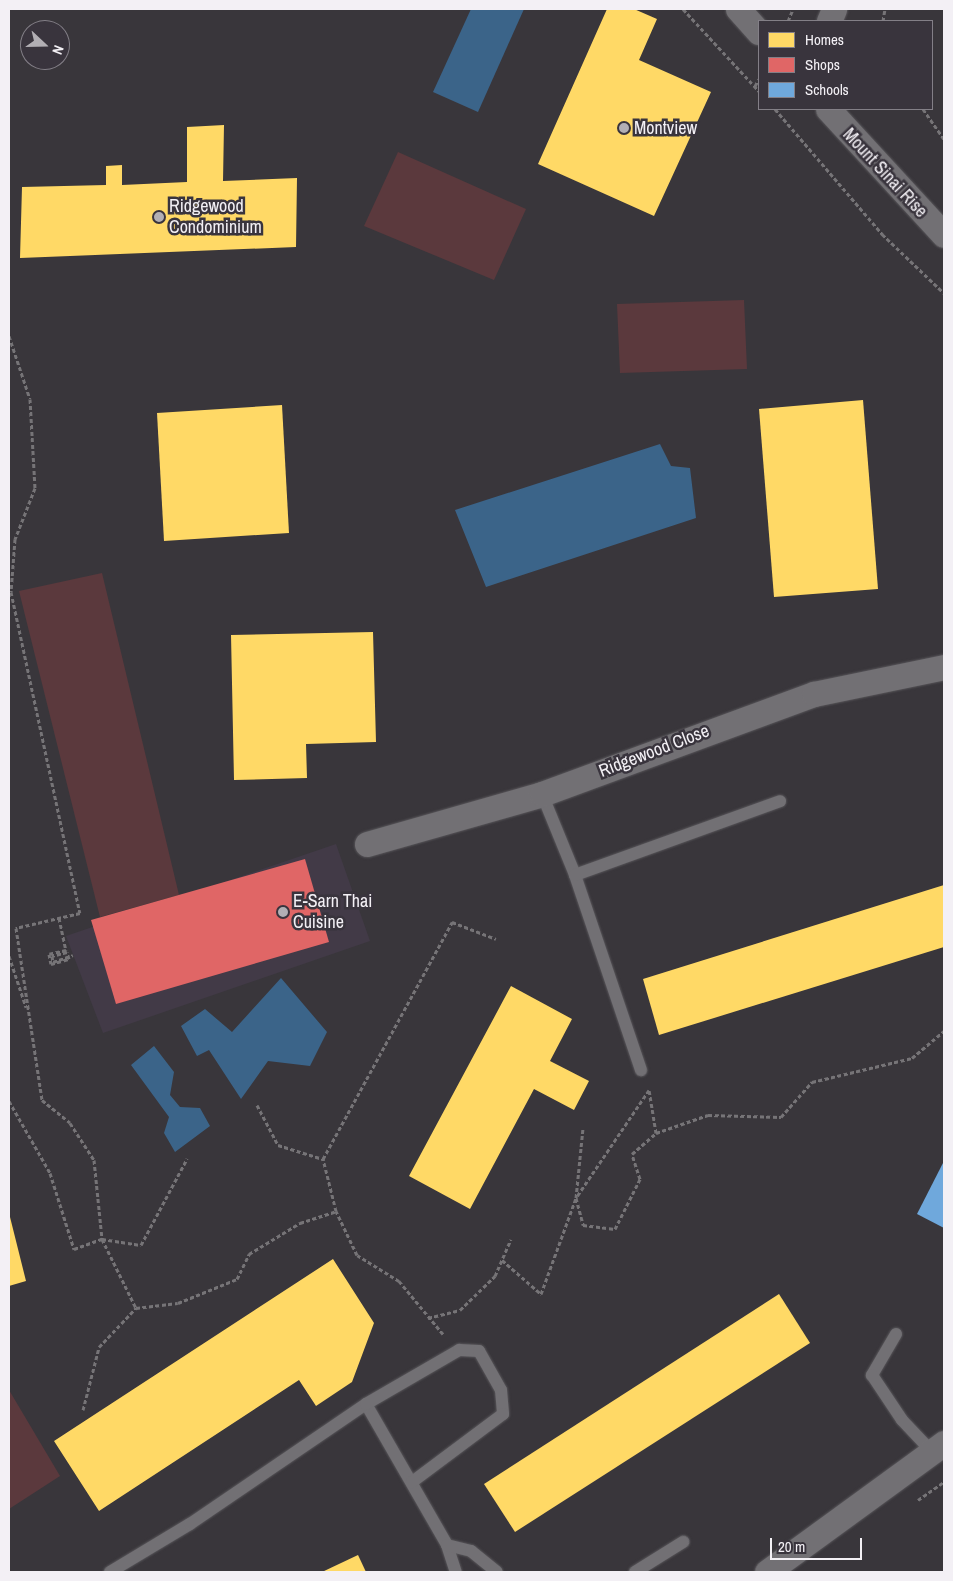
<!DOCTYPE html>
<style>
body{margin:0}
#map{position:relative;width:953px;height:1581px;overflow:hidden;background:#39363b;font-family:"Archivo Narrow",sans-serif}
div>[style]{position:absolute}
.built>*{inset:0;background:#423a47}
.green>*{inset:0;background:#5b393d}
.water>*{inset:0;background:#3b6489}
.homes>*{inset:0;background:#ffd966}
.shops>*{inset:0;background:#e06666}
.schools>*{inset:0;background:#6fa8dc}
.path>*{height:3px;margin-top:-1.5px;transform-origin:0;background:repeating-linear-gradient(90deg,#767477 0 4px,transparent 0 6.5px)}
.roads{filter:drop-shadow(0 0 1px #575559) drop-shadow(0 0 1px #575559)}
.service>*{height:12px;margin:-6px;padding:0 6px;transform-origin:6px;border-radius:6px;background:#727074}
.minor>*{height:25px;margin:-12.5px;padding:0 12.5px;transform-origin:12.5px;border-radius:12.5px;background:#727074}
.dots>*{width:14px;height:14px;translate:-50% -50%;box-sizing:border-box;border:2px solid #39343d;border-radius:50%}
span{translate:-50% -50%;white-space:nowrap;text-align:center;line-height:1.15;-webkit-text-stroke:5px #39343d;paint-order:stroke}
.poi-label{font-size:18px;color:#f3f0f5}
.left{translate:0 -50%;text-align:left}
.street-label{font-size:18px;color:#f3f0f5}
.frame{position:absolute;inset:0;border:10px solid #f3f0f5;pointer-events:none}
.legend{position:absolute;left:758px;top:20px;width:175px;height:90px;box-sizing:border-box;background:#39343d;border:1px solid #837f87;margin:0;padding:6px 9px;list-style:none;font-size:15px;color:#f3f0f5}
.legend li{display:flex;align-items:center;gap:10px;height:25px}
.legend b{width:25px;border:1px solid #837f87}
.north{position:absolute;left:20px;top:20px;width:50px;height:50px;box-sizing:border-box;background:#39343d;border:1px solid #837f87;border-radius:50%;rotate:111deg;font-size:14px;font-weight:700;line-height:20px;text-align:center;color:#f3f0f5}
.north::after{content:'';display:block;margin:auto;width:18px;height:22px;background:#b2afb4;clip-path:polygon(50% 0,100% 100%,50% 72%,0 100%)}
.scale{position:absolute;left:770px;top:1538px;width:92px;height:22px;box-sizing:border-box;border:2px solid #f3f0f5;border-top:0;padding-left:6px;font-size:15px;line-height:18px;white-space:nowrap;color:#f3f0f5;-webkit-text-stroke:4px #39343d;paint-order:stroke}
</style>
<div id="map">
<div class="built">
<div style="clip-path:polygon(336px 844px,370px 941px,103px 1033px,66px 936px)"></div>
</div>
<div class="green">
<div style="clip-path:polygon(398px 152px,526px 209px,494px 280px,364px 226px)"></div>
<div style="clip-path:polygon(744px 300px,747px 369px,620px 373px,617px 304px)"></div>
<div style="clip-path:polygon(102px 573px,179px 895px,100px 917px,19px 591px)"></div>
<div style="clip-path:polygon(9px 1390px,60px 1476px,9px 1509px)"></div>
</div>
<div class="water">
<div style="clip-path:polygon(471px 9px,524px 9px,478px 112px,433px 92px)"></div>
<div style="clip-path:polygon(660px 444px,671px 466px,690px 468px,696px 518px,486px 587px,455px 510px)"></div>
<div style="clip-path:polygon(281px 978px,327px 1032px,310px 1066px,268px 1061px,241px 1099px,209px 1050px,197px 1056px,181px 1026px,205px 1009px,232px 1032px)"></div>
<div style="clip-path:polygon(154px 1046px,174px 1072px,170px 1095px,180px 1107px,200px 1108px,210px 1126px,175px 1152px,164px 1133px,169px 1117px,131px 1065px)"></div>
</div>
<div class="homes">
<div style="clip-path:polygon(607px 9px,634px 9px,657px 19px,639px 60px,711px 92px,654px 216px,538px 164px)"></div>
<div style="clip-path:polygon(224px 125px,223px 181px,297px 178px,296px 247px,20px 258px,22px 187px,106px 185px,106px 166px,122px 165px,122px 185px,187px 182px,187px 127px)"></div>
<div style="clip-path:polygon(863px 400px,878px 589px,774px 597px,759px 409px)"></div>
<div style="clip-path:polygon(282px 405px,289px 533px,164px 541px,157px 413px)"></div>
<div style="clip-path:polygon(373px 632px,376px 742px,306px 744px,307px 778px,234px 780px,231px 635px)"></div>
<div style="clip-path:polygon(944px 885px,944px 947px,659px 1035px,643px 979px)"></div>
<div style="clip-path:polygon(511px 986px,572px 1019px,550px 1061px,589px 1081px,574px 1110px,534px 1089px,470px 1209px,409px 1176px)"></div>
<div style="clip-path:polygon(9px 1213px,26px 1281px,9px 1286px)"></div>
<div style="clip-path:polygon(333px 1259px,374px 1323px,352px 1382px,316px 1406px,299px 1380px,99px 1511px,54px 1441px)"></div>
<div style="clip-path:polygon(779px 1294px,810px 1343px,515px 1532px,484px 1484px)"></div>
<div style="clip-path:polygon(358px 1555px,366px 1572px,322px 1572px)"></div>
</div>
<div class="shops">
<div style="clip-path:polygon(305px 859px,329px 942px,116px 1004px,91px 920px)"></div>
</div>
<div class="schools">
<div style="clip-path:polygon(944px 1161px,944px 1228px,917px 1214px)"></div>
</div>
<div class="path">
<div style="left:683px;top:9px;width:112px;rotate:47.2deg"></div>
<div style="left:788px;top:21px;width:13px;rotate:-67deg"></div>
<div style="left:883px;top:21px;width:12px;rotate:-81deg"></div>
<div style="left:755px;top:86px;width:8px;rotate:-60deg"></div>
<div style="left:775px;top:109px;width:165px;rotate:49.4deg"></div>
<div style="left:882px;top:234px;width:86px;rotate:43.6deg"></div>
<div style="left:923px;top:109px;width:37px;rotate:55deg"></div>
<div style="left:9px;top:336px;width:66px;rotate:71.6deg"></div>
<div style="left:30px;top:399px;width:89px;rotate:86.8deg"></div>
<div style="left:35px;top:488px;width:55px;rotate:111.4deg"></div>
<div style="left:15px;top:539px;width:53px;rotate:94.3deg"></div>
<div style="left:11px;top:592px;width:328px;rotate:77.9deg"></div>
<div style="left:80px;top:913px;width:66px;rotate:166.8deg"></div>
<div style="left:16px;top:928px;width:174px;rotate:81.4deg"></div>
<div style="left:42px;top:1100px;width:36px;rotate:39deg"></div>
<div style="left:70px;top:1123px;width:44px;rotate:57deg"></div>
<div style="left:94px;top:1160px;width:79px;rotate:84.2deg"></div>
<div style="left:102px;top:1239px;width:77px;rotate:63.8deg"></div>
<div style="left:59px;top:918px;width:33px;rotate:78deg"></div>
<div style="left:66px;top:950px;width:17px;rotate:167deg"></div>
<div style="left:49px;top:954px;width:10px;rotate:79deg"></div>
<div style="left:51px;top:964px;width:19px;rotate:-16deg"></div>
<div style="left:69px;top:959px;width:7px;rotate:-106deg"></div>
<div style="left:67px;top:952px;width:16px;rotate:165deg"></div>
<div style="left:52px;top:956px;width:6px;rotate:81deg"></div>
<div style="left:53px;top:962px;width:21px;rotate:-19deg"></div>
<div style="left:9px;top:956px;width:54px;rotate:71.6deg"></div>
<div style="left:649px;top:1090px;width:130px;rotate:124.1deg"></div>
<div style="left:576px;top:1198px;width:28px;rotate:75deg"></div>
<div style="left:583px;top:1225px;width:32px;rotate:7deg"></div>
<div style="left:615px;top:1229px;width:56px;rotate:-63.4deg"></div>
<div style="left:640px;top:1179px;width:26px;rotate:-108deg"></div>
<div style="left:632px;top:1154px;width:32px;rotate:-41deg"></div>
<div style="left:656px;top:1133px;width:44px;rotate:-99.2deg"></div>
<div style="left:9px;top:1101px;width:83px;rotate:60.3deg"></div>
<div style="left:50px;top:1173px;width:80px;rotate:72.5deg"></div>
<div style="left:74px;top:1249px;width:30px;rotate:-20deg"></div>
<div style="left:102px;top:1239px;width:39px;rotate:9deg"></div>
<div style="left:141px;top:1245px;width:98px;rotate:-61.9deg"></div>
<div style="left:257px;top:1105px;width:45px;rotate:62.3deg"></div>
<div style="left:278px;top:1145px;width:47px;rotate:17.3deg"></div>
<div style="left:656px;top:1133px;width:55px;rotate:-19.1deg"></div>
<div style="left:708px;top:1115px;width:73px;rotate:1.6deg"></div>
<div style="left:781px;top:1117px;width:47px;rotate:-48.5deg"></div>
<div style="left:812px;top:1082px;width:103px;rotate:-13.5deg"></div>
<div style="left:912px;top:1058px;width:42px;rotate:-40.2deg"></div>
<div style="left:502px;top:1260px;width:52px;rotate:41.1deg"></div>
<div style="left:541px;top:1294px;width:102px;rotate:-70deg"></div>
<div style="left:576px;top:1198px;width:70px;rotate:-84.3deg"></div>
<div style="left:428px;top:1318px;width:33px;rotate:-14deg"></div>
<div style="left:460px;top:1310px;width:49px;rotate:-44.2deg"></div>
<div style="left:495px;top:1276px;width:40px;rotate:-66.6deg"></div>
<div style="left:443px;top:1334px;width:69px;rotate:-129.7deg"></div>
<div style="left:399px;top:1281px;width:49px;rotate:-148.2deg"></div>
<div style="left:357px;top:1255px;width:49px;rotate:-115.5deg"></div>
<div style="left:336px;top:1211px;width:54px;rotate:-104deg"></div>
<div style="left:323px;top:1159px;width:270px;rotate:-61.4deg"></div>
<div style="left:452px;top:922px;width:47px;rotate:21.1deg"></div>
<div style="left:83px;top:1410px;width:65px;rotate:-75.7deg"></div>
<div style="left:99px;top:1347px;width:54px;rotate:-46.5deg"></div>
<div style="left:136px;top:1308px;width:42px;rotate:-6.8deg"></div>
<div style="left:178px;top:1303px;width:64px;rotate:-22.1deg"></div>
<div style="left:237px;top:1279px;width:28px;rotate:-64deg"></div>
<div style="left:249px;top:1254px;width:60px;rotate:-31.3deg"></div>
<div style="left:300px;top:1223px;width:38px;rotate:-18deg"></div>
<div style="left:918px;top:1500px;width:32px;rotate:-35deg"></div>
</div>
<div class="roads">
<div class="service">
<div style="left:542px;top:794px;width:87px;rotate:67.8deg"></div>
<div style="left:575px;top:875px;width:206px;rotate:71.3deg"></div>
<div style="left:575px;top:875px;width:218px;rotate:-19.8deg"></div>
<div style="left:896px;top:1334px;width:48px;rotate:120.3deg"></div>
<div style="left:872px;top:1375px;width:54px;rotate:56.3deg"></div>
<div style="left:902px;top:1420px;width:47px;rotate:46.7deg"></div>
<div style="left:366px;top:1404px;width:163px;rotate:60.1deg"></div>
<div style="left:447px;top:1545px;width:28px;rotate:72deg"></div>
<div style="left:447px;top:1545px;width:25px;rotate:14deg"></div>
<div style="left:471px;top:1551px;width:33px;rotate:39deg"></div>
<div style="left:110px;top:1572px;width:93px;rotate:-31deg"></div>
<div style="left:190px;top:1524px;width:213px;rotate:-34.3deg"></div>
<div style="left:366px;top:1404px;width:108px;rotate:-30.1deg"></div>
<div style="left:459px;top:1350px;width:20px;rotate:3deg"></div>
<div style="left:479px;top:1351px;width:45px;rotate:60.6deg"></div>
<div style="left:501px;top:1390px;width:24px;rotate:85deg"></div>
<div style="left:503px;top:1414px;width:114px;rotate:143.2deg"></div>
<div style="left:635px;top:1572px;width:57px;rotate:-32deg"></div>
</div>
<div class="minor">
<div style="left:738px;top:9px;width:31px;rotate:48deg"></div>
<div style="left:829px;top:21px;width:13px;rotate:-67deg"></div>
<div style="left:828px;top:109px;width:171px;rotate:47.4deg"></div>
<div style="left:367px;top:844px;width:182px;rotate:-15.9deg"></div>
<div style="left:542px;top:794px;width:290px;rotate:-20.2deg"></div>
<div style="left:814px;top:694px;width:133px;rotate:-11.7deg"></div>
<div style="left:767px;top:1572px;width:219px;rotate:-36.1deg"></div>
</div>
</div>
<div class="dots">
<div style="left:624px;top:128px;background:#b2afb4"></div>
<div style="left:159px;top:217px;background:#b2afb4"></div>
<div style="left:283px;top:912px;background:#b2afb4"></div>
</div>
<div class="poi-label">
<span class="left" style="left:634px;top:128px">Montview</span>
<span class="left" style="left:169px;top:217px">Ridgewood<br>Condominium</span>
<span class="left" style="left:293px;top:912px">E-Sarn Thai<br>Cuisine</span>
</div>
<div class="street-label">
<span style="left:885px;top:173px;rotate:47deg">Mount Sinai Rise</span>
<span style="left:654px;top:751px;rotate:-21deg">Ridgewood Close</span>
</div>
<div class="frame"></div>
<ul class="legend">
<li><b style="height:14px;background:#ffd966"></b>Homes</li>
<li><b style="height:14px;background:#e06666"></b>Shops</li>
<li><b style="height:14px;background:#6fa8dc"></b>Schools</li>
</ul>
<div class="north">N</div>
<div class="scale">20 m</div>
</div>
